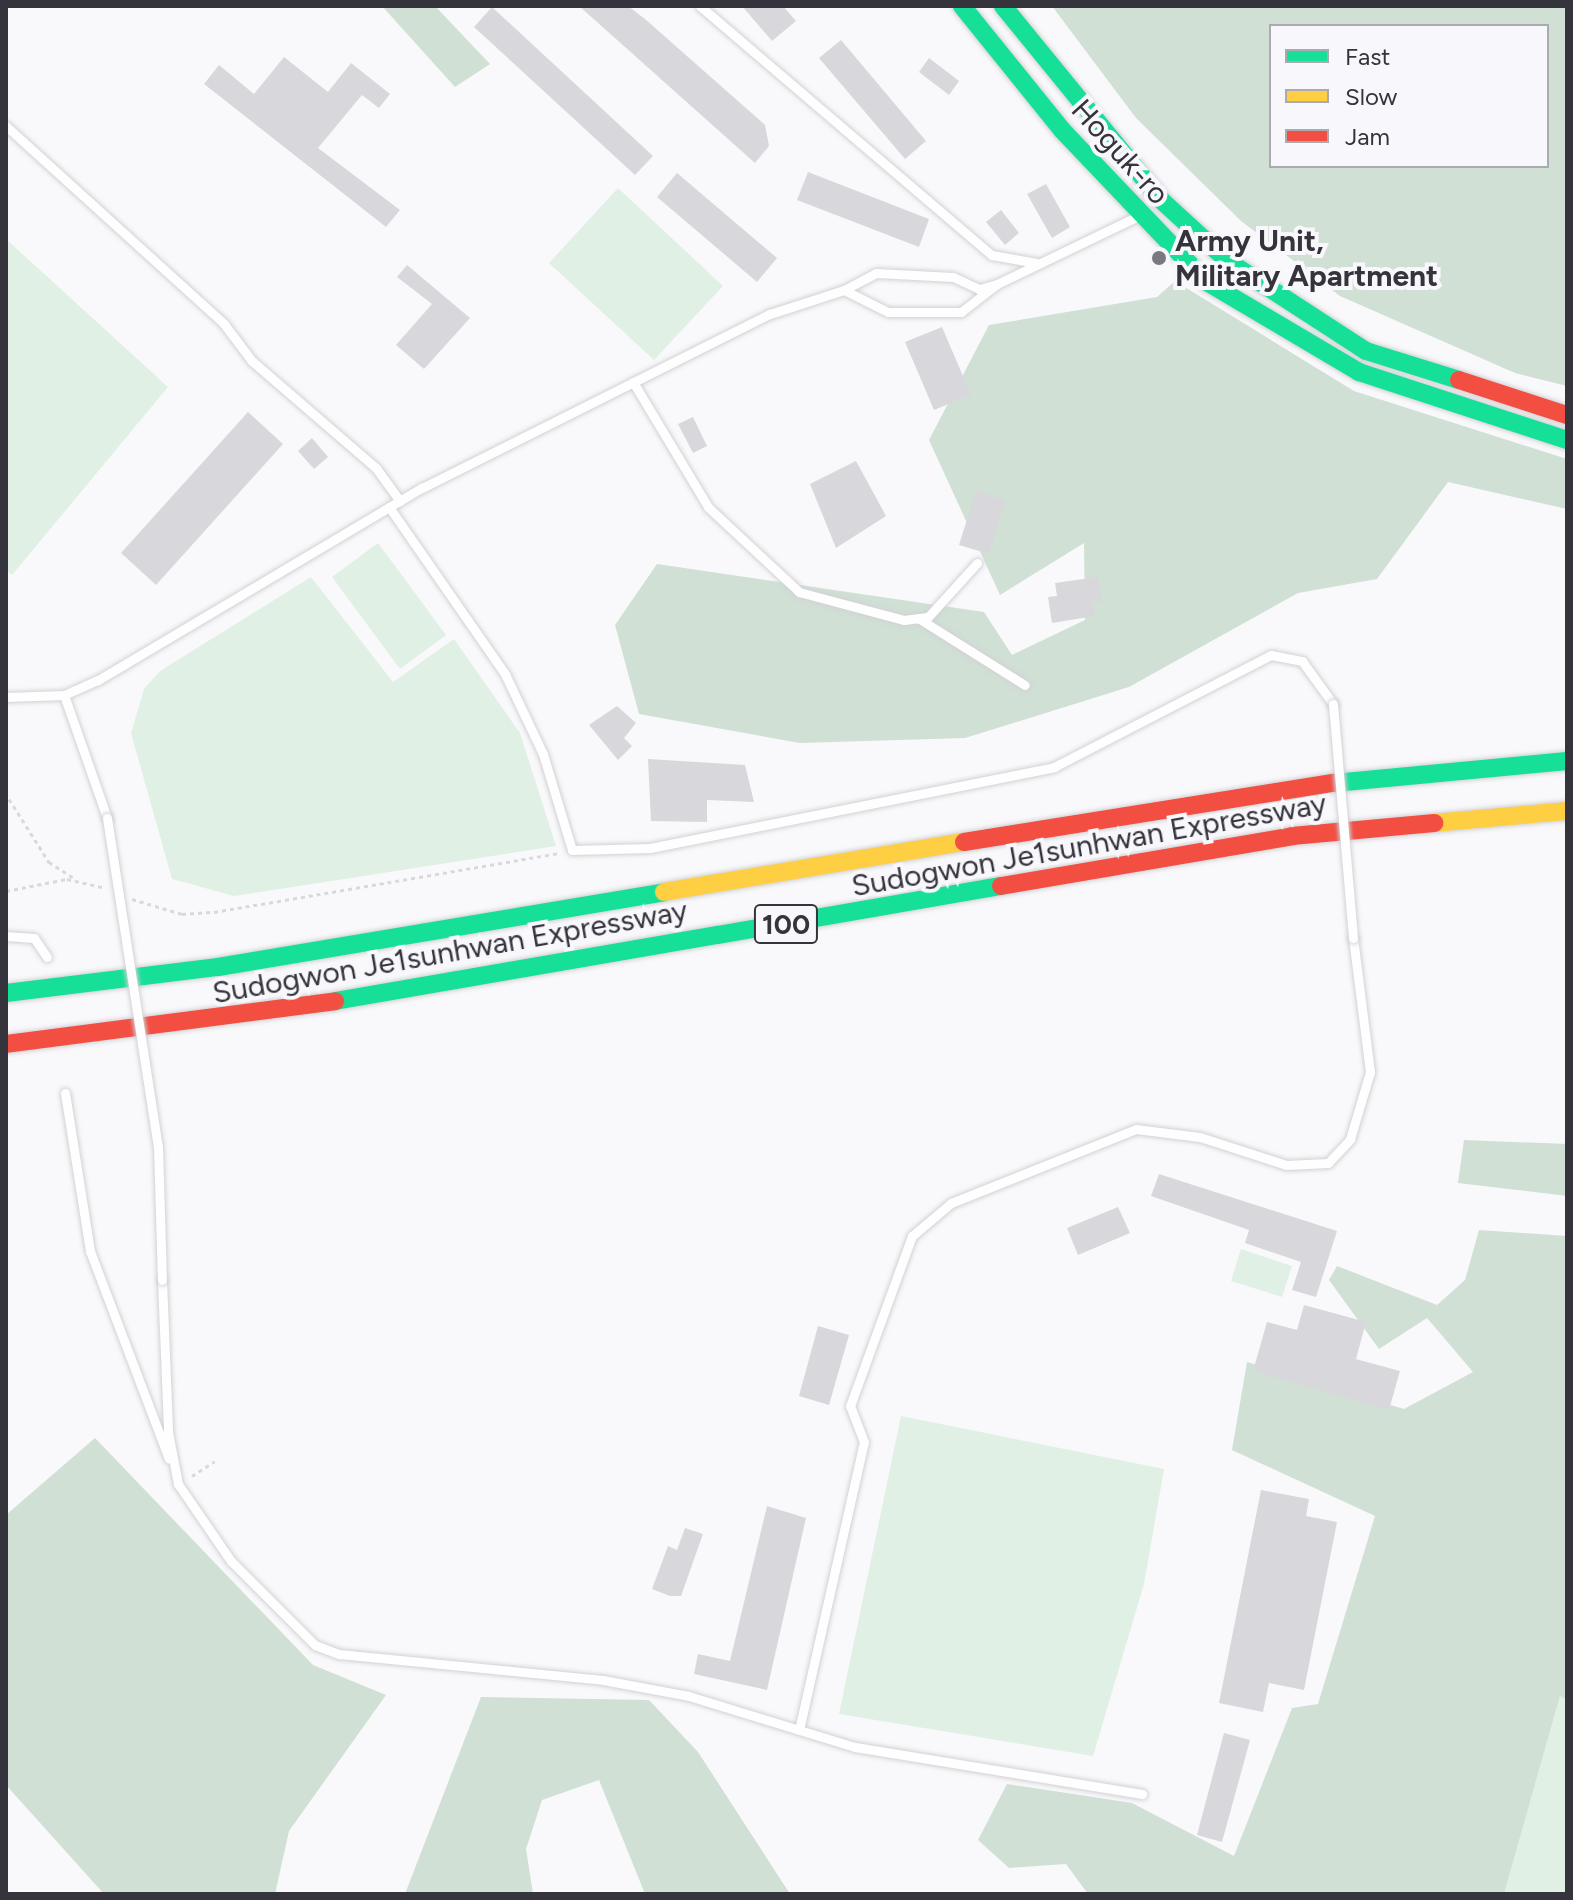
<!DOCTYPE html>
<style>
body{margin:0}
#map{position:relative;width:1573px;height:1900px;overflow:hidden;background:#f9f9fb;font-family:Figtree,sans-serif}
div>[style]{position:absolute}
.green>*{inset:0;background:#e0f0e4}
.forest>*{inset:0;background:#d0e0d4}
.building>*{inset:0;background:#d8d7dc}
.path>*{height:3px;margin-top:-1.5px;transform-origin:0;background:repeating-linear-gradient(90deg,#d9d8da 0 4px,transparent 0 8px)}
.roads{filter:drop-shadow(0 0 2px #d2d1d6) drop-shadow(0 0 2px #d2d1d6)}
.lane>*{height:9px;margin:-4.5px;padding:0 4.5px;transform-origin:4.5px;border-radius:4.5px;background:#fefefe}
.fast>*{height:18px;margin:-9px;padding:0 9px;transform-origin:9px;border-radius:9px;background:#16e098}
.slow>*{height:18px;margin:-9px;padding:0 9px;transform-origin:9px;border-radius:9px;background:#ffcf43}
.jam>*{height:18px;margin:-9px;padding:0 9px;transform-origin:9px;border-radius:9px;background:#f24e42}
.bridges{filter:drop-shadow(0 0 2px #d2d1d6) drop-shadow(0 0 2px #d2d1d6)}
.lane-bridge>*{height:9px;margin:-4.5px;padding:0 4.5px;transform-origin:4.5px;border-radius:4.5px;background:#fefefe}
.dots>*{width:22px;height:22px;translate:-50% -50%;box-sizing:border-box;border:4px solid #f8f8fc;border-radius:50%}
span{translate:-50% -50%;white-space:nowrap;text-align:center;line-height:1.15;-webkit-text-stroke:8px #f8f8fc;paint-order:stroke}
.shield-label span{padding:2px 6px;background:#f8f8fc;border:2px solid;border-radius:6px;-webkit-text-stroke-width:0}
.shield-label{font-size:28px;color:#35343c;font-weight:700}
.street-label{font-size:30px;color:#35343c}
.poi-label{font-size:30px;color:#35343c;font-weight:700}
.left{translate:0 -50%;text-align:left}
.frame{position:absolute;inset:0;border:8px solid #35343c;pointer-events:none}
.legend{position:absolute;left:1269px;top:24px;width:280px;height:144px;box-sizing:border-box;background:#f8f8fc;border:2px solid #aaaaaf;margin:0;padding:10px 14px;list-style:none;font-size:24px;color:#35343c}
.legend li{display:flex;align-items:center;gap:16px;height:40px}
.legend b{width:40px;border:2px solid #aaaaaf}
</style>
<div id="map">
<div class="green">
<div style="clip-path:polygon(618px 188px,723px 286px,654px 360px,549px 263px)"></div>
<div style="clip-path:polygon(6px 239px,168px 387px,12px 575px,6px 570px)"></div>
<div style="clip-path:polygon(378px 543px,446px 635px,400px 669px,332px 577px)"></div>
<div style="clip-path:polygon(311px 577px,393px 682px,454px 639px,520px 733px,556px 846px,234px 896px,172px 879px,131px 733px,144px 689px,160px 671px)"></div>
<div style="clip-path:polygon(1241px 1249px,1292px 1266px,1282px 1297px,1231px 1281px)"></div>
<div style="clip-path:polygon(901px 1416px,1164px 1469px,1144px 1584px,1093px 1756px,839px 1714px)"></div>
<div style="clip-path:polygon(1560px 1696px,1567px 1700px,1567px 1894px,1504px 1894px)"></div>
</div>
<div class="forest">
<div style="clip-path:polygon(382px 6px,435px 6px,490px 64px,455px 87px)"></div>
<div style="clip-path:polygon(evenodd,1052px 6px,1567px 6px,1567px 386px,1515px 373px,1340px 296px,1241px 221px,1136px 118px,1052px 6px,1547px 26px,1547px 166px,1271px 166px,1271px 26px,1547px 26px)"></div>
<div style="clip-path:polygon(1175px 281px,1354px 391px,1567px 459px,1567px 509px,1448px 482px,1377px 579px,1298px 593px,1129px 687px,965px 738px,800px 743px,639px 714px,615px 625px,657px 564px,984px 612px,1012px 655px,1085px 620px,1084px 543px,1000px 595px,929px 440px,989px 325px,1157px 297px)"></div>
<div style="clip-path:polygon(1464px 1140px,1567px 1144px,1567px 1196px,1458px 1183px)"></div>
<div style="clip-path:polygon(1479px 1230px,1567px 1236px,1567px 1700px,1560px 1696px,1504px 1894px,1088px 1894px,1066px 1864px,1009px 1868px,978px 1840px,1007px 1784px,1132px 1803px,1234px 1856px,1292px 1708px,1318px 1704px,1375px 1516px,1232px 1450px,1247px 1362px,1404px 1409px,1473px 1372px,1427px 1318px,1379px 1349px,1329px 1280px,1337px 1266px,1437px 1305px,1465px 1280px)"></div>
<div style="clip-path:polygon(95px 1438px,313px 1665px,386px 1695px,289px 1831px,275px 1894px,104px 1894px,6px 1785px,6px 1515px)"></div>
<div style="clip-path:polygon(481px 1697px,649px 1700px,698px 1752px,790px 1894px,645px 1894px,599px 1780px,542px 1800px,526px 1849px,533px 1894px,405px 1894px)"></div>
</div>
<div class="building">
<div style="clip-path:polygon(579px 6px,628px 6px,645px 19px,765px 125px,769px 146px,755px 163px)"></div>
<div style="clip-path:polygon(742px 6px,783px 6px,796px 21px,772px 41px)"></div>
<div style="clip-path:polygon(492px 7px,653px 156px,635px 175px,474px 27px)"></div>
<div style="clip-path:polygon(841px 40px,926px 141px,905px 159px,819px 58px)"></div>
<div style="clip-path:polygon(284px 57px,328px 92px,351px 63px,390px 94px,379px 108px,362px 95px,318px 148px,400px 210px,386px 227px,204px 84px,219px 65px,254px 94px)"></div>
<div style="clip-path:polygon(929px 58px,959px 81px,949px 95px,919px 72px)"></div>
<div style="clip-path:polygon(808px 172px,929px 219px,919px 247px,797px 200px)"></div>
<div style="clip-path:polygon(677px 173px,777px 258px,757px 282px,657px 197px)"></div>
<div style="clip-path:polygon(1046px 184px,1070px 227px,1052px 238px,1027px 194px)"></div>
<div style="clip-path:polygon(1001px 210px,1019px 233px,1005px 245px,986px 222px)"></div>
<div style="clip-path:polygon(407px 265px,470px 318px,424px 369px,396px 345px,432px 304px,397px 277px)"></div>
<div style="clip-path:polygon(942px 327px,971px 395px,934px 410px,905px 342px)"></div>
<div style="clip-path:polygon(248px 412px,283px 444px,156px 585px,121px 553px)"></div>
<div style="clip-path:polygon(693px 417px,707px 446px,693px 453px,678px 424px)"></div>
<div style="clip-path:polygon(312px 438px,328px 457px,314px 469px,298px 451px)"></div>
<div style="clip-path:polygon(856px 461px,886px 516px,836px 548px,810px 484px)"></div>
<div style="clip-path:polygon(976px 491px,1005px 500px,989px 554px,959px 545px)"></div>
<div style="clip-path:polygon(1098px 577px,1102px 601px,1092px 603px,1095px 616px,1052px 623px,1048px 597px,1057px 596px,1055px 583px)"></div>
<div style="clip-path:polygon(617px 706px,636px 723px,624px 738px,632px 746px,618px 760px,589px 725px)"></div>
<div style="clip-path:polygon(648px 759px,745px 765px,754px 802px,707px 800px,707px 822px,651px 821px)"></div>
<div style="clip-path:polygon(1159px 1174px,1337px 1231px,1316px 1297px,1292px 1290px,1301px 1262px,1245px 1243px,1249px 1230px,1151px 1196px)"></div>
<div style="clip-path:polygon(1118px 1207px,1130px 1233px,1078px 1255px,1067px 1228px)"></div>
<div style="clip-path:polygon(1304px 1305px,1366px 1322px,1356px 1359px,1400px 1371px,1389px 1410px,1253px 1371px,1267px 1322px,1297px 1330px)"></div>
<div style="clip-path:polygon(818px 1326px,849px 1335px,829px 1405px,799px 1396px)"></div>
<div style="clip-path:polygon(1261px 1490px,1309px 1499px,1306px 1516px,1337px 1522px,1304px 1690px,1269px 1683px,1263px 1712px,1219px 1703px)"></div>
<div style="clip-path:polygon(767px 1506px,806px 1518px,767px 1690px,694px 1674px,698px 1654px,730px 1661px)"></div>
<div style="clip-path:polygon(685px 1528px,703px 1534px,681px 1596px,670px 1596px,652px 1589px,668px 1546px,677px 1550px)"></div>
<div style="clip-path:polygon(1224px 1733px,1250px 1740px,1222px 1842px,1197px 1835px)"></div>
</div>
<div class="path">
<div style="left:9px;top:799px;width:75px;rotate:57.6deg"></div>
<div style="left:49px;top:862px;width:30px;rotate:33deg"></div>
<div style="left:6px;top:891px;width:62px;rotate:-11.1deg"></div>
<div style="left:67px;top:879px;width:36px;rotate:13deg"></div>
<div style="left:132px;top:899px;width:52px;rotate:16.7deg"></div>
<div style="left:182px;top:914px;width:32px;rotate:-4deg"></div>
<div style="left:214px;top:912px;width:351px;rotate:-9.7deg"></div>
<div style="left:192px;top:1476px;width:27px;rotate:-33deg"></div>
</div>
<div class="roads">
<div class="lane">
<div style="left:700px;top:6px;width:384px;rotate:40.5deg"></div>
<div style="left:992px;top:255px;width:45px;rotate:10.3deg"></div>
<div style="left:6px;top:126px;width:294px;rotate:42.2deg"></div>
<div style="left:224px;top:324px;width:46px;rotate:52.9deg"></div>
<div style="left:252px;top:361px;width:164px;rotate:40.8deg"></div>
<div style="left:376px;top:468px;width:41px;rotate:54deg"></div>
<div style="left:997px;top:284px;width:19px;rotate:164deg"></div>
<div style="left:979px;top:289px;width:29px;rotate:-155deg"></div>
<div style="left:953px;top:277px;width:77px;rotate:-177deg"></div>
<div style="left:876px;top:273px;width:36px;rotate:152deg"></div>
<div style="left:844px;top:290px;width:49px;rotate:26.6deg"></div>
<div style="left:888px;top:312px;width:73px"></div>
<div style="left:961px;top:312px;width:46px;rotate:-37.9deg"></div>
<div style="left:997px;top:284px;width:157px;rotate:-25.7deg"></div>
<div style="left:633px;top:382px;width:146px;rotate:59deg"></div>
<div style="left:708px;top:507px;width:125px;rotate:43deg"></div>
<div style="left:799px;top:592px;width:109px;rotate:14.9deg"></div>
<div style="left:904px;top:620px;width:24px;rotate:-7deg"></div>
<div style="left:928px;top:617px;width:73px;rotate:-47.8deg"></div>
<div style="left:389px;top:507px;width:203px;rotate:55.2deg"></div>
<div style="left:505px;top:674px;width:89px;rotate:64.6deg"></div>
<div style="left:543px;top:754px;width:100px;rotate:73.2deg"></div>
<div style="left:572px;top:850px;width:78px;rotate:-1.5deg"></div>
<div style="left:650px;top:848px;width:412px;rotate:-11.3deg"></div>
<div style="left:1054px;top:767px;width:244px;rotate:-27.3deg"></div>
<div style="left:1271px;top:655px;width:32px;rotate:11deg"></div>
<div style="left:1302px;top:661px;width:53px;rotate:54.2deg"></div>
<div style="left:918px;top:618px;width:126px;rotate:32.1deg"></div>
<div style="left:64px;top:695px;width:130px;rotate:70.7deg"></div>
<div style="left:6px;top:697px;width:58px;rotate:-2deg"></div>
<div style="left:64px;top:695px;width:37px;rotate:-24deg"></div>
<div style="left:98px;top:680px;width:377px;rotate:-30.7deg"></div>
<div style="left:422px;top:488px;width:389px;rotate:-26.6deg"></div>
<div style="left:770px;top:314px;width:78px;rotate:-18deg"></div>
<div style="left:6px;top:936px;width:28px;rotate:4deg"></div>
<div style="left:34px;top:938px;width:23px;rotate:56deg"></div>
<div style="left:65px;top:1093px;width:160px;rotate:81deg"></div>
<div style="left:90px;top:1251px;width:222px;rotate:69.2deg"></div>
<div style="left:162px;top:1280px;width:152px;rotate:87.7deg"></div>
<div style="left:168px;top:1432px;width:53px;rotate:79.1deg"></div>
<div style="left:178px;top:1484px;width:93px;rotate:55.5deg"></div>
<div style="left:231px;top:1561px;width:119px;rotate:45deg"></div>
<div style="left:315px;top:1645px;width:26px;rotate:21deg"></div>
<div style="left:339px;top:1654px;width:265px;rotate:5.6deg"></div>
<div style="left:603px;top:1680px;width:87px;rotate:10.5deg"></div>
<div style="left:689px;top:1696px;width:174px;rotate:17.1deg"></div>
<div style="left:855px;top:1747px;width:291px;rotate:9.3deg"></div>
<div style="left:799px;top:1730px;width:295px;rotate:-77.3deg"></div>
<div style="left:864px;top:1442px;width:39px;rotate:-111deg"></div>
<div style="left:850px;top:1406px;width:181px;rotate:-70deg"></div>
<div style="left:912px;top:1236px;width:51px;rotate:-40.2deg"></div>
<div style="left:951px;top:1203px;width:199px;rotate:-21.8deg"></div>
<div style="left:1136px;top:1129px;width:64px;rotate:7.1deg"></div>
<div style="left:1200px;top:1137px;width:90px;rotate:18deg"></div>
<div style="left:1286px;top:1165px;width:42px;rotate:-2.7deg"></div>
<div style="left:1328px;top:1163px;width:33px;rotate:-47deg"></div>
<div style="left:1350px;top:1139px;width:70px;rotate:-73.4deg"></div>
<div style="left:1370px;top:1072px;width:135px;rotate:-97.2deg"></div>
</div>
<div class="fast">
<div style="left:962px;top:6px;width:159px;rotate:51.1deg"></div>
<div style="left:1062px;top:130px;width:210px;rotate:46.4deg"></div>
<div style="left:1207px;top:282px;width:177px;rotate:30.6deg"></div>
<div style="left:1359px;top:372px;width:219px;rotate:18.1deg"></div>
<div style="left:1003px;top:6px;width:250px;rotate:50.8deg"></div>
<div style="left:1161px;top:200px;width:92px;rotate:42.4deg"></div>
<div style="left:1229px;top:262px;width:163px;rotate:33deg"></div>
<div style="left:1366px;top:351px;width:97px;rotate:17.3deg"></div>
<div style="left:1334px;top:783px;width:234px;rotate:-5.4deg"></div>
<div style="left:6px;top:993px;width:214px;rotate:-7deg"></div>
<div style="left:218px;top:967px;width:452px;rotate:-9.5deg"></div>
<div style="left:335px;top:1001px;width:676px;rotate:-9.8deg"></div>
</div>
<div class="slow">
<div style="left:1434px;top:823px;width:134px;rotate:-5.2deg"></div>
<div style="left:664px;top:892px;width:304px;rotate:-9.5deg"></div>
</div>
<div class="jam">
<div style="left:1459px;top:380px;width:114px;rotate:18deg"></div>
<div style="left:964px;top:842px;width:375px;rotate:-9.1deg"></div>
<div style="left:1001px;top:886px;width:295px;rotate:-9.7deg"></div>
<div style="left:1292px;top:836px;width:143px;rotate:-5.2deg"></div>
<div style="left:6px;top:1044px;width:332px;rotate:-7.4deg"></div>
</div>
</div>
<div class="bridges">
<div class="lane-bridge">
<div style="left:1333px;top:704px;width:235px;rotate:85.1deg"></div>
<div style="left:107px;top:818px;width:332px;rotate:81.2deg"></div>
<div style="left:158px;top:1146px;width:134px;rotate:88.3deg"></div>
</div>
</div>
<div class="dots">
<div style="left:1159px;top:258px;background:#7a797f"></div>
</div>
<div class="shield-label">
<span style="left:786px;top:924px">100</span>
</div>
<div class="street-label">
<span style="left:1120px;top:152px;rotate:48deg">Hoguk-ro</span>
<span style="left:1089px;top:845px;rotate:-10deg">Sudogwon Je1sunhwan Expressway</span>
<span style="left:450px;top:952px;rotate:-10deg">Sudogwon Je1sunhwan Expressway</span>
</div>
<div class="poi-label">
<span class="left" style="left:1175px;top:258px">Army Unit,<br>Military Apartment</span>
</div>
<div class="frame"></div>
<ul class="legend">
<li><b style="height:10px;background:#16e098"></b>Fast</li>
<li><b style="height:10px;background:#ffcf43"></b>Slow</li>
<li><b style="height:10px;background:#f24e42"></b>Jam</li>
</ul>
</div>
